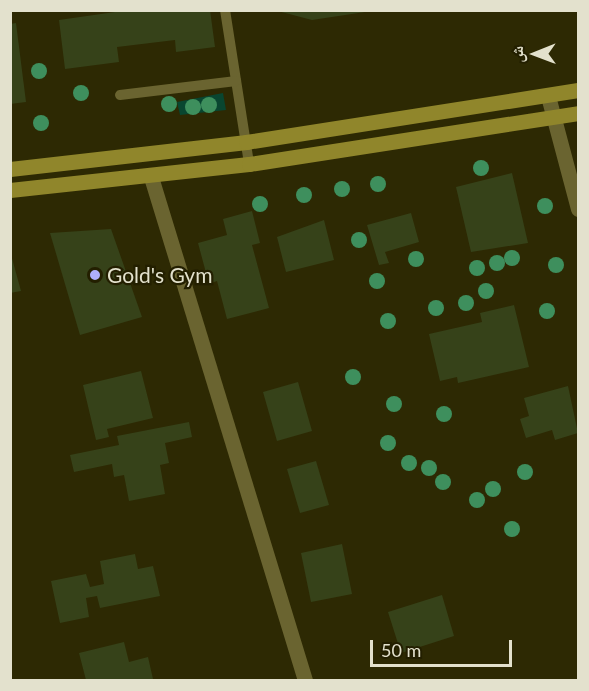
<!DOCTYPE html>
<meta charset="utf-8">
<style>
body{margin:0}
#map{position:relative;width:589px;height:691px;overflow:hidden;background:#2d2903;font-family:Lato,"Noto Naskh Arabic",sans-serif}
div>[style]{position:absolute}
.green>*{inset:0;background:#094630}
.building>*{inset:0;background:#364219}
.service>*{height:10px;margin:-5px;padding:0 5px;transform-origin:5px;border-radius:5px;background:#6a6430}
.minor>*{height:15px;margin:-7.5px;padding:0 7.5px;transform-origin:7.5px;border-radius:7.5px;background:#6a6430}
.secondary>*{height:15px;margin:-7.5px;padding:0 7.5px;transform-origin:7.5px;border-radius:7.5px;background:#90862b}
.trees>*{width:16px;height:16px;margin:-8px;border-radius:50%;background:#3e8f5d}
.dots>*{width:16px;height:16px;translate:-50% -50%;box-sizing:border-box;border:3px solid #231f00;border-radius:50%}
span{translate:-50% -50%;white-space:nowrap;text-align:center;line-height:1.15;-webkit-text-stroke:4.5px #231f00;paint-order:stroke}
.poi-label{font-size:21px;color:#e3e1cd}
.left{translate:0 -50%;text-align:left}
.frame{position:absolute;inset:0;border:12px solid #e3e1cd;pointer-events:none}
.north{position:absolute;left:505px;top:24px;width:60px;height:60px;-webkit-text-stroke:4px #231f00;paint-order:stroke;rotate:269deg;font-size:16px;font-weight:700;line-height:24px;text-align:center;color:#e3e1cd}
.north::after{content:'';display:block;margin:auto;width:21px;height:27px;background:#e3e1cd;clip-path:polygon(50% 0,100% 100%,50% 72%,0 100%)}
.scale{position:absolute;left:370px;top:640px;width:142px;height:27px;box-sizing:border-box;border:3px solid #e3e1cd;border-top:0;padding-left:8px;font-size:18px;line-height:21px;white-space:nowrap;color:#e3e1cd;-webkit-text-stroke:4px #231f00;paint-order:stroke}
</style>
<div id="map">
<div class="green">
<div style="clip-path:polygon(223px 93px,226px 110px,180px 115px,177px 102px)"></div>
</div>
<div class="building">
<div style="clip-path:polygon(129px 10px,210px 10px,215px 47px,176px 52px,175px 40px,117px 47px,119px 62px,65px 69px,59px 20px)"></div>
<div style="clip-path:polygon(274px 10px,365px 10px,365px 12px,312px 20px)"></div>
<div style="clip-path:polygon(16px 23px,26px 102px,10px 104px,10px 24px)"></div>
<div style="clip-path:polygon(512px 173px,528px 243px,471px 252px,456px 187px)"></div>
<div style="clip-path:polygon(252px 211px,260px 243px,252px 245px,269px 308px,227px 319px,217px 281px,209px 284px,198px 243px,227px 235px,223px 219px)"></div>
<div style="clip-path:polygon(411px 213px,419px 242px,385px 252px,389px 263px,379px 265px,367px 225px)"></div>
<div style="clip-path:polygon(324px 220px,334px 260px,286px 272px,277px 237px)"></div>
<div style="clip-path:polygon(111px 229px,142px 317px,80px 335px,50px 233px)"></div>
<div style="clip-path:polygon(10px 251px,21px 291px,10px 293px)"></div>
<div style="clip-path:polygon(514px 305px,529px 367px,458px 383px,457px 377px,440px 381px,429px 334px,482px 322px,480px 313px)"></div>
<div style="clip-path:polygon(141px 371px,153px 418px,107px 429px,109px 437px,96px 440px,83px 385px)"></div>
<div style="clip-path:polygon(298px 382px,312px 431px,277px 441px,263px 392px)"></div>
<div style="clip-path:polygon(568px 386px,578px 433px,555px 440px,552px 430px,526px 438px,520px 419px,529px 416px,524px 398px)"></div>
<div style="clip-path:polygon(189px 422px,192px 437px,165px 443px,169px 463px,160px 465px,165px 494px,129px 501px,124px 475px,114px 477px,112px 464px,74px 472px,70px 455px,119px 445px,117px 436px)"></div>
<div style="clip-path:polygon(316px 461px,329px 505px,300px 513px,287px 469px)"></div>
<div style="clip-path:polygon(342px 544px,352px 594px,311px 602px,301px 553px)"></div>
<div style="clip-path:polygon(135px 554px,138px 569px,153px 566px,160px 596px,100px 608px,97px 596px,86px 598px,89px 617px,60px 623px,51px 581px,86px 574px,90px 587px,104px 584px,100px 561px)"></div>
<div style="clip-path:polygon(442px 595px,454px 636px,401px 653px,388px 612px)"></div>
<div style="clip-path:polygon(124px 642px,129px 662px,148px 657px,153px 679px,86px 680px,79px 653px)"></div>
</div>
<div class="service">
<div style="left:225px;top:10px;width:156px;rotate:81.1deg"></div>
<div style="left:120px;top:95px;width:117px;rotate:-6.9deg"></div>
</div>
<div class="minor">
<div style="left:548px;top:96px;width:117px;rotate:75.1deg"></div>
<div style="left:151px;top:177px;width:526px;rotate:72.98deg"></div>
</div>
<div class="secondary">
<div style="left:10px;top:169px;width:238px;rotate:-6.5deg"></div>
<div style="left:246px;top:142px;width:336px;rotate:-8.9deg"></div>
<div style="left:10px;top:190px;width:240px;rotate:-6.2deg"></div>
<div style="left:249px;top:164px;width:333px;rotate:-8.8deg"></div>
</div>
<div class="trees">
<div style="left:39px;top:71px"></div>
<div style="left:81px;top:93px"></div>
<div style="left:169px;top:104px"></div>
<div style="left:209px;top:105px"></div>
<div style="left:193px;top:107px"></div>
<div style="left:41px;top:123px"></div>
<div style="left:481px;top:168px"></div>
<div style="left:378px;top:184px"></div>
<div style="left:342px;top:189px"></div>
<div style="left:304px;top:195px"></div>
<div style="left:260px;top:204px"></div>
<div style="left:545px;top:206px"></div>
<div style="left:359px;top:240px"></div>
<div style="left:512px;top:258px"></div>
<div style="left:416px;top:259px"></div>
<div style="left:497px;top:263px"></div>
<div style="left:556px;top:265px"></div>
<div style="left:477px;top:268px"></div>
<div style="left:377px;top:281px"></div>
<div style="left:486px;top:291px"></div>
<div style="left:466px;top:303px"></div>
<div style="left:436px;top:308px"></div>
<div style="left:547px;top:311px"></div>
<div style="left:388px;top:321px"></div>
<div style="left:353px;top:377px"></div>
<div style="left:394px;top:404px"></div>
<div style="left:444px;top:414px"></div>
<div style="left:388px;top:443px"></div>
<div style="left:409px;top:463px"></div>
<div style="left:429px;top:468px"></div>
<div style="left:525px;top:472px"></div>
<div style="left:443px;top:482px"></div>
<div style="left:493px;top:489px"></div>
<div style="left:477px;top:500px"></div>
<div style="left:512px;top:529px"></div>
</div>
<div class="dots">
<div style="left:95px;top:275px;background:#adaffb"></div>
</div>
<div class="poi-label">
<span class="left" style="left:107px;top:275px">Gold's Gym</span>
</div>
<div class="frame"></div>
<div class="north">ش</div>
<div class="scale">50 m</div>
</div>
